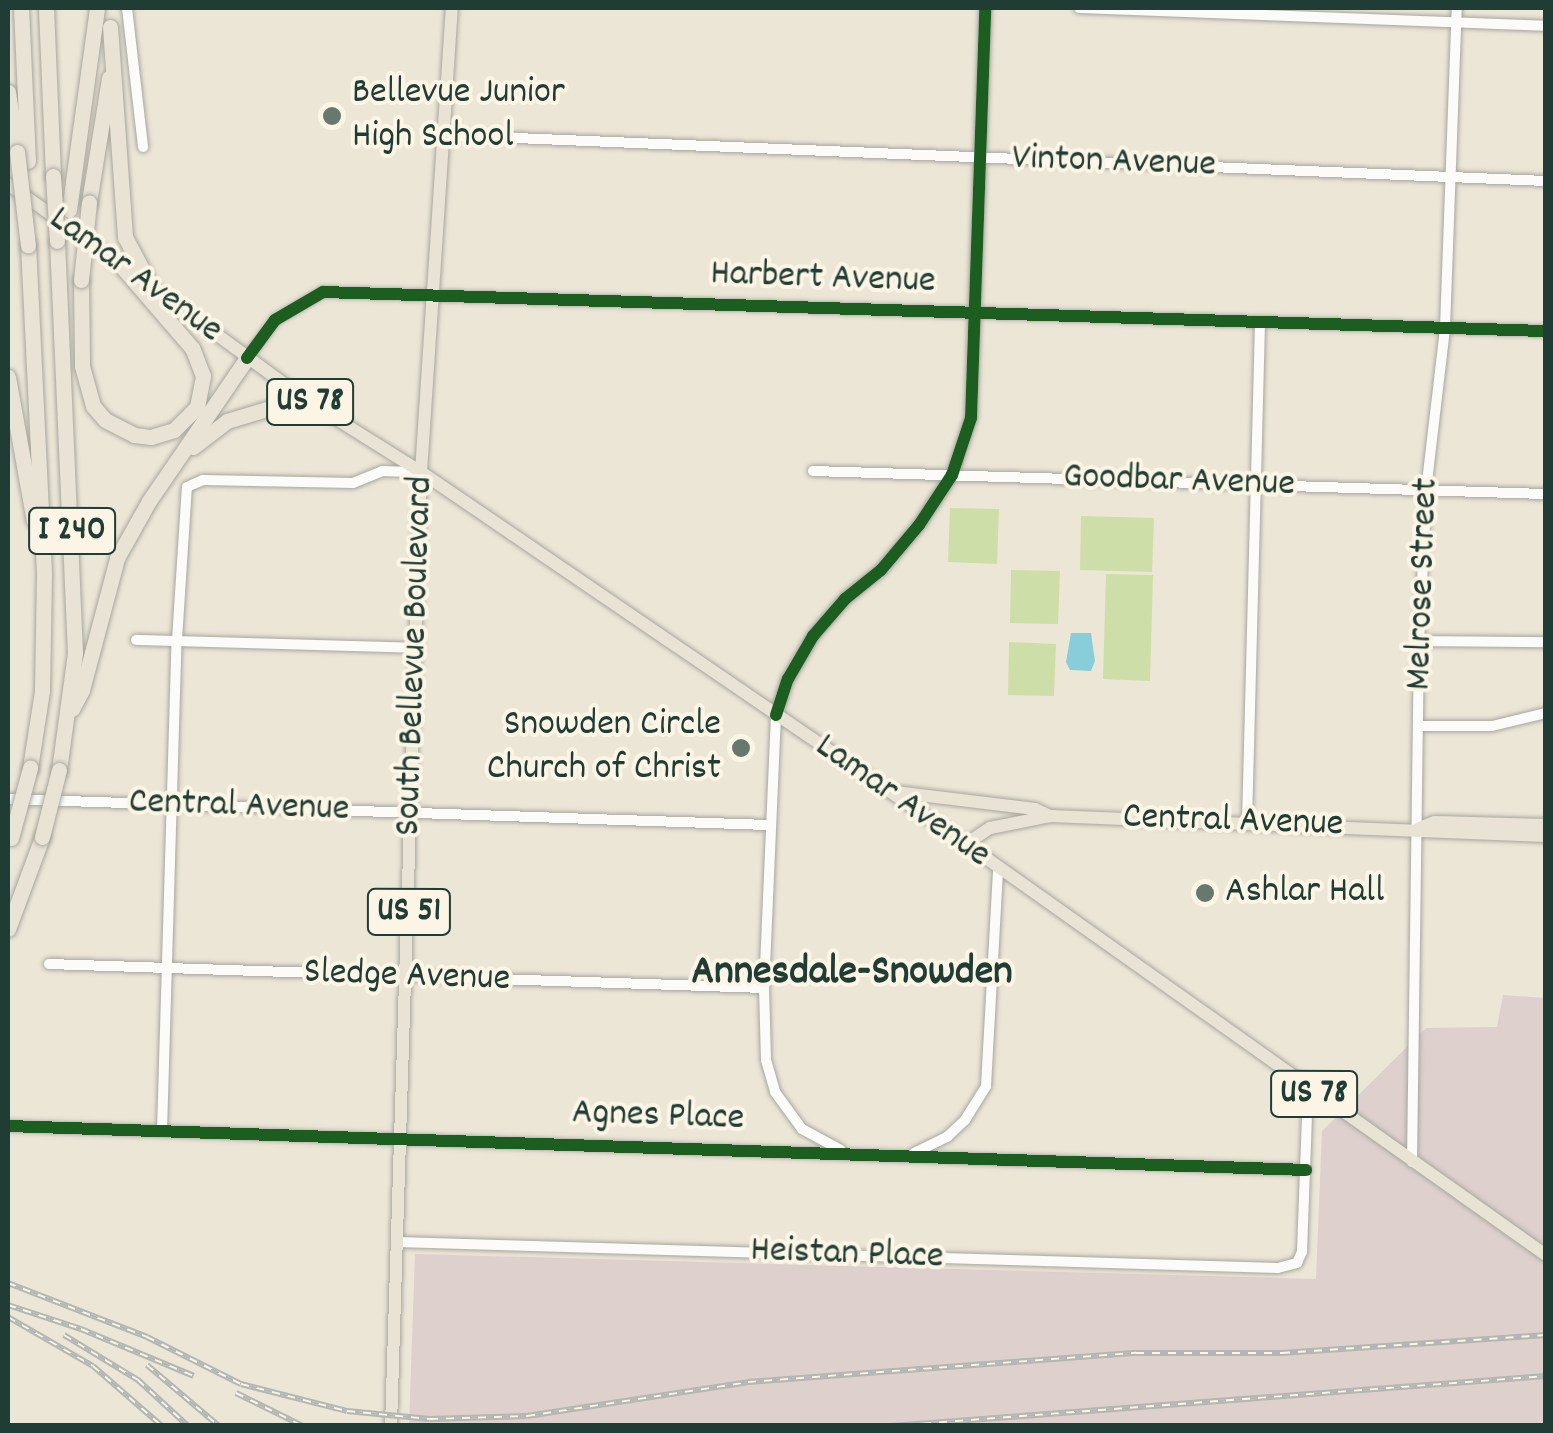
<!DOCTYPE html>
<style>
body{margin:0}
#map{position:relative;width:1553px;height:1433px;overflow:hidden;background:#ece6d7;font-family:Dekko,sans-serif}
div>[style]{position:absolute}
.industrial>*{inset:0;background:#ded0cd}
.green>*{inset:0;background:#cedea8}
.water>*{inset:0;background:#89cdda}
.roads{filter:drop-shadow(0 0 2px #a7a79e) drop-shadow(0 0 2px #a7a79e)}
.minor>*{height:10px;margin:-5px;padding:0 5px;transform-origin:5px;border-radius:5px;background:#fcfbf9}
.major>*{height:12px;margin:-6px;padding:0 6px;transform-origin:6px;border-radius:6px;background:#e9e3d6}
.highway>*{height:15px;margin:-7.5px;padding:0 7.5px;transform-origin:7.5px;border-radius:7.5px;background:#e9e3d6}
.rail>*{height:6px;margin-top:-3px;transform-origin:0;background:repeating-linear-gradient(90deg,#fcf5e5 0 8px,#b3b6b2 0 16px);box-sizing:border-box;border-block:2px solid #b3b6b2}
.bridges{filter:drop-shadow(0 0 2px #a7a79e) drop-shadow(0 0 2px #a7a79e)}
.highway-bridge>*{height:15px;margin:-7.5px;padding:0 7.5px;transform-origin:7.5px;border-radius:7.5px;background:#e9e3d6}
.cycleway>*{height:12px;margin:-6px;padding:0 6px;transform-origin:6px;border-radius:6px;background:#1b5e20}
.dots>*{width:28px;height:28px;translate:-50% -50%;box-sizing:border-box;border:5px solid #fcf5e5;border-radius:50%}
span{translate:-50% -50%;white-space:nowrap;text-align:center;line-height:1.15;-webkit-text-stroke:8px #fcf5e5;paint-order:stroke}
.shield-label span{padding:2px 8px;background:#fcf5e5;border:2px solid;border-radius:8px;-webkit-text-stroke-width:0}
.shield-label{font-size:35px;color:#1f3d34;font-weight:700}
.poi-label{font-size:38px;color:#1f3d34}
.left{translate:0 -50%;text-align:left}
.right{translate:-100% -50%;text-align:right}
.street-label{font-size:38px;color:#1f3d34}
.quarter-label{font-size:42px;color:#1f3d34;font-weight:700}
.frame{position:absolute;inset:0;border:10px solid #1f3d34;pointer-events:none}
</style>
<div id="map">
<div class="industrial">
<div style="clip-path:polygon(1503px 995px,1545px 998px,1545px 1425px,409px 1426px,415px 1254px,1316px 1279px,1322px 1131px,1426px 1028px,1497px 1027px)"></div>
</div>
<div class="green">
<div style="clip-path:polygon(950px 508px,999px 509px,997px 564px,948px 562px)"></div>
<div style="clip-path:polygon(1081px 516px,1154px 518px,1152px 572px,1080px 570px)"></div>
<div style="clip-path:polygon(1011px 570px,1060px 571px,1058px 624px,1010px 623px)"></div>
<div style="clip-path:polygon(1106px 574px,1153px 575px,1150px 681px,1103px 679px)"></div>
<div style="clip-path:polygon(1009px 642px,1056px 644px,1054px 696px,1008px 695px)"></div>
</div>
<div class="water">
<div style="clip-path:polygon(1071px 633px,1091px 633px,1095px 661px,1091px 671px,1070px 670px,1066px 662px)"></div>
</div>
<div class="roads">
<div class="minor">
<div style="left:127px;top:8px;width:140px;rotate:83.4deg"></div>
<div style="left:1079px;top:8px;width:467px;rotate:2.2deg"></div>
<div style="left:444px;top:135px;width:1103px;rotate:2.39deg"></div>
<div style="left:247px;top:358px;width:47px;rotate:-53.6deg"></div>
<div style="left:275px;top:320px;width:56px;rotate:-30.3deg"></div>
<div style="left:323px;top:292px;width:1224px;rotate:1.83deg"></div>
<div style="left:813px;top:471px;width:733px;rotate:1.8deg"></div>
<div style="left:136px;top:640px;width:282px;rotate:1.6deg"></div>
<div style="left:1419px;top:641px;width:127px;rotate:0.5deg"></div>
<div style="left:776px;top:715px;width:273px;rotate:92.5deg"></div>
<div style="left:764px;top:988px;width:72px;rotate:88.4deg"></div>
<div style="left:766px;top:1060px;width:33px;rotate:74deg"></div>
<div style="left:775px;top:1092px;width:46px;rotate:53.9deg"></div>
<div style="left:802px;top:1129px;width:44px;rotate:28.3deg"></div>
<div style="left:1418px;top:726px;width:74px"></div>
<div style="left:1492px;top:726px;width:56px;rotate:-13.5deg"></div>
<div style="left:8px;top:799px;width:761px;rotate:1.96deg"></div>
<div style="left:1247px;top:823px;width:500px;rotate:-88.51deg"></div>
<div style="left:49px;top:964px;width:715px;rotate:1.92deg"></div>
<div style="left:8px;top:1126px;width:1299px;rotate:1.94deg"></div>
<div style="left:162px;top:1131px;width:491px;rotate:-88.3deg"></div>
<div style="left:177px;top:640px;width:153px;rotate:-86.3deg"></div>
<div style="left:187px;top:487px;width:17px;rotate:-24deg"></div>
<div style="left:203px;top:480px;width:150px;rotate:1.1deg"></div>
<div style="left:353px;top:483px;width:31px;rotate:-22deg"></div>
<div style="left:382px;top:471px;width:35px;rotate:2deg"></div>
<div style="left:914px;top:1153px;width:37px;rotate:-26deg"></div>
<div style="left:947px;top:1137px;width:25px;rotate:-43deg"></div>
<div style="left:965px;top:1120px;width:40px;rotate:-58deg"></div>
<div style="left:986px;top:1086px;width:217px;rotate:-86.8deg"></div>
<div style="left:1412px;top:1162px;width:521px;rotate:-89.23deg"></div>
<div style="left:1419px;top:641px;width:159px;rotate:-87.1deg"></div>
<div style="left:1427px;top:482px;width:155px;rotate:-83.3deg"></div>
<div style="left:1445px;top:328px;width:320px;rotate:-87.9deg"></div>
<div style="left:397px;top:1242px;width:881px;rotate:1.69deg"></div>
<div style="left:1278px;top:1268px;width:20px;rotate:-15deg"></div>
<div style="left:1297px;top:1263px;width:12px;rotate:-66deg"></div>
<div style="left:1302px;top:1252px;width:162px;rotate:-87.9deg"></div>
</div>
<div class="major">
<div style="left:8px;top:184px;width:142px;rotate:35.3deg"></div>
<div style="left:144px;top:281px;width:197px;rotate:36.3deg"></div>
<div style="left:303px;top:398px;width:139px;rotate:32.1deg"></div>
<div style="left:421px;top:472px;width:646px;rotate:34.28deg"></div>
<div style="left:955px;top:836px;width:724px;rotate:35.34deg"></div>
<div style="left:776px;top:715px;width:38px;rotate:-72deg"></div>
<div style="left:788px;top:679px;width:50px;rotate:-59.8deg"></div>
<div style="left:813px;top:636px;width:49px;rotate:-49.1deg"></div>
<div style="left:845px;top:599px;width:46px;rotate:-38.9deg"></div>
<div style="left:881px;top:570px;width:59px;rotate:-49.8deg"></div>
<div style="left:919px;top:525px;width:60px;rotate:-56.6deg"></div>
<div style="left:952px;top:475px;width:60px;rotate:-71.6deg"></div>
<div style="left:971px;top:418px;width:410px;rotate:-88deg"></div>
<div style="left:895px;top:792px;width:141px;rotate:6.9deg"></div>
<div style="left:1035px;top:809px;width:17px;rotate:25deg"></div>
<div style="left:1419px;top:828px;width:17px;rotate:-21deg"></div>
<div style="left:1435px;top:822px;width:111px;rotate:1.5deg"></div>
<div style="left:966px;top:844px;width:29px;rotate:-34deg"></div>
<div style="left:990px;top:828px;width:61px;rotate:-11.3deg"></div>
<div style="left:1050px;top:816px;width:496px;rotate:2.3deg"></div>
<div style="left:391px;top:1426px;width:954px;rotate:-88.2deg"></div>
<div style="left:421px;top:472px;width:465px;rotate:-86.2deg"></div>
</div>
<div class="highway">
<div style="left:21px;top:8px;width:153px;rotate:87.4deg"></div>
<div style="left:46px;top:8px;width:168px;rotate:87.6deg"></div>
<div style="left:110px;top:27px;width:211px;rotate:85.9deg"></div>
<div style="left:125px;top:237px;width:55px;rotate:62deg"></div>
<div style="left:8px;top:92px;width:61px;rotate:81.5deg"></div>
<div style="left:89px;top:202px;width:126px;rotate:-80.8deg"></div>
<div style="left:69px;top:210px;width:204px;rotate:-82.1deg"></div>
<div style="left:57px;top:241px;width:412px;rotate:87.5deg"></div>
<div style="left:75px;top:653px;width:118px;rotate:97.8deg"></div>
<div style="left:28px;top:245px;width:330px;rotate:87.2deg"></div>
<div style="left:44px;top:575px;width:116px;rotate:91deg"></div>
<div style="left:42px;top:691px;width:78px;rotate:98.9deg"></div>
<div style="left:81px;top:280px;width:86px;rotate:89.3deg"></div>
<div style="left:82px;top:366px;width:41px;rotate:74.6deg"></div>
<div style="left:93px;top:406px;width:18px;rotate:49deg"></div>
<div style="left:105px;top:420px;width:33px;rotate:27deg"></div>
<div style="left:134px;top:435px;width:17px;rotate:7deg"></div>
<div style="left:151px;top:437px;width:24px;rotate:-17deg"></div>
<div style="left:174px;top:430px;width:33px;rotate:-45deg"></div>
<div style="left:197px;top:407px;width:32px;rotate:-79deg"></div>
<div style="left:203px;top:376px;width:30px;rotate:-111deg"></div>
<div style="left:192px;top:348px;width:116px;rotate:-130.8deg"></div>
<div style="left:8px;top:377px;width:146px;rotate:79.8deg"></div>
<div style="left:193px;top:447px;width:43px;rotate:-37.4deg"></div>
<div style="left:227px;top:421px;width:79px;rotate:-16.8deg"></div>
<div style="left:72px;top:709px;width:21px;rotate:-62deg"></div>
<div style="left:82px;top:690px;width:137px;rotate:-75.1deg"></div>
<div style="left:117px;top:558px;width:65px;rotate:-60.7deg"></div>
<div style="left:149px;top:501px;width:173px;rotate:-55.6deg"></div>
<div style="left:8px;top:929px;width:98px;rotate:-69.7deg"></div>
</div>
</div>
<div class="rail">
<div style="left:8px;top:1283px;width:149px;rotate:21.2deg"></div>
<div style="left:147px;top:1337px;width:105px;rotate:26.6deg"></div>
<div style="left:241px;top:1384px;width:109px;rotate:14.3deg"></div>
<div style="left:347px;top:1411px;width:83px;rotate:5.5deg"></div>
<div style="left:430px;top:1419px;width:97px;rotate:-1.8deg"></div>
<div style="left:527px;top:1416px;width:224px;rotate:-8.7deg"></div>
<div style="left:748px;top:1382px;width:389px;rotate:-4.3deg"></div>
<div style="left:1136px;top:1353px;width:146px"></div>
<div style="left:1282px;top:1353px;width:265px;rotate:-3.9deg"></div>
<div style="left:8px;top:1305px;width:77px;rotate:18.2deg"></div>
<div style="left:81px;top:1329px;width:122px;rotate:22.6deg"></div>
<div style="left:8px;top:1317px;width:98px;rotate:30deg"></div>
<div style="left:93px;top:1366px;width:91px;rotate:41deg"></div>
<div style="left:64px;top:1335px;width:87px;rotate:31.3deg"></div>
<div style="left:138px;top:1380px;width:68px;rotate:42.6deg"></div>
<div style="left:147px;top:1365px;width:94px;rotate:40.3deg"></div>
<div style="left:236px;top:1393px;width:75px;rotate:26.2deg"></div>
<div style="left:891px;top:1426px;width:657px;rotate:-4.37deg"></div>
</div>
<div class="bridges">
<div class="highway-bridge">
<div style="left:17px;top:152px;width:94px;rotate:83.3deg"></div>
<div style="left:53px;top:176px;width:65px;rotate:86.5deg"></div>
<div style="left:81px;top:280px;width:78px;rotate:-84.1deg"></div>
<div style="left:42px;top:837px;width:69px;rotate:-75.8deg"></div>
<div style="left:11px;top:838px;width:73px;rotate:-74.8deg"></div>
</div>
</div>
<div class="cycleway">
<div style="left:247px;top:358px;width:47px;rotate:-53.6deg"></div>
<div style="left:275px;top:320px;width:56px;rotate:-30.3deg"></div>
<div style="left:323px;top:292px;width:1224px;rotate:1.83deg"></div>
<div style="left:776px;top:715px;width:38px;rotate:-72deg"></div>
<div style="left:788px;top:679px;width:50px;rotate:-59.8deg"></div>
<div style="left:813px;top:636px;width:49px;rotate:-49.1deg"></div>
<div style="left:845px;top:599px;width:46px;rotate:-38.9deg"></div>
<div style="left:881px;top:570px;width:59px;rotate:-49.8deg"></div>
<div style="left:919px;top:525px;width:60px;rotate:-56.6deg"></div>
<div style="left:952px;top:475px;width:60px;rotate:-71.6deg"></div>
<div style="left:971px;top:418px;width:410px;rotate:-88deg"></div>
<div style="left:8px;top:1126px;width:1299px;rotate:1.94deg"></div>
</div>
<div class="dots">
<div style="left:332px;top:116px;background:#67786d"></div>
<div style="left:741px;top:748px;background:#67786d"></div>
<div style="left:1205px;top:893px;background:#67786d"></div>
</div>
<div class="shield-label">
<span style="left:310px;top:402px">US 78</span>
<span style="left:72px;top:531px">I 240</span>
<span style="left:409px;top:912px">US 51</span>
<span style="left:1314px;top:1094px">US 78</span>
</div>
<div class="poi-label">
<span class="left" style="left:352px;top:116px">Bellevue Junior<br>High School</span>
<span class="right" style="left:721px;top:748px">Snowden Circle<br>Church of Christ</span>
<span class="left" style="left:1225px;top:893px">Ashlar Hall</span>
</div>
<div class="street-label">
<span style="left:1114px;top:163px;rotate:2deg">Vinton Avenue</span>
<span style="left:135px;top:276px;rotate:36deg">Lamar Avenue</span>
<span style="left:823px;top:279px;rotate:2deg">Harbert Avenue</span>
<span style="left:1179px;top:482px;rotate:2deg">Goodbar Avenue</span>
<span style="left:1424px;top:584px;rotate:-88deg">Melrose Street</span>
<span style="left:416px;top:656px;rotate:-88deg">South Bellevue Boulevard</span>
<span style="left:902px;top:802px;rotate:35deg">Lamar Avenue</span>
<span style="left:239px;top:807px;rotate:2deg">Central Avenue</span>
<span style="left:1233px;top:822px;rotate:2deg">Central Avenue</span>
<span style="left:407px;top:977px;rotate:2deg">Sledge Avenue</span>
<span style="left:658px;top:1117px;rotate:2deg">Agnes Place</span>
<span style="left:847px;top:1255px;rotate:2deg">Heistan Place</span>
</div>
<div class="quarter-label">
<span style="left:852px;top:974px">Annesdale-Snowden</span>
</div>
<div class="frame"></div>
</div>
